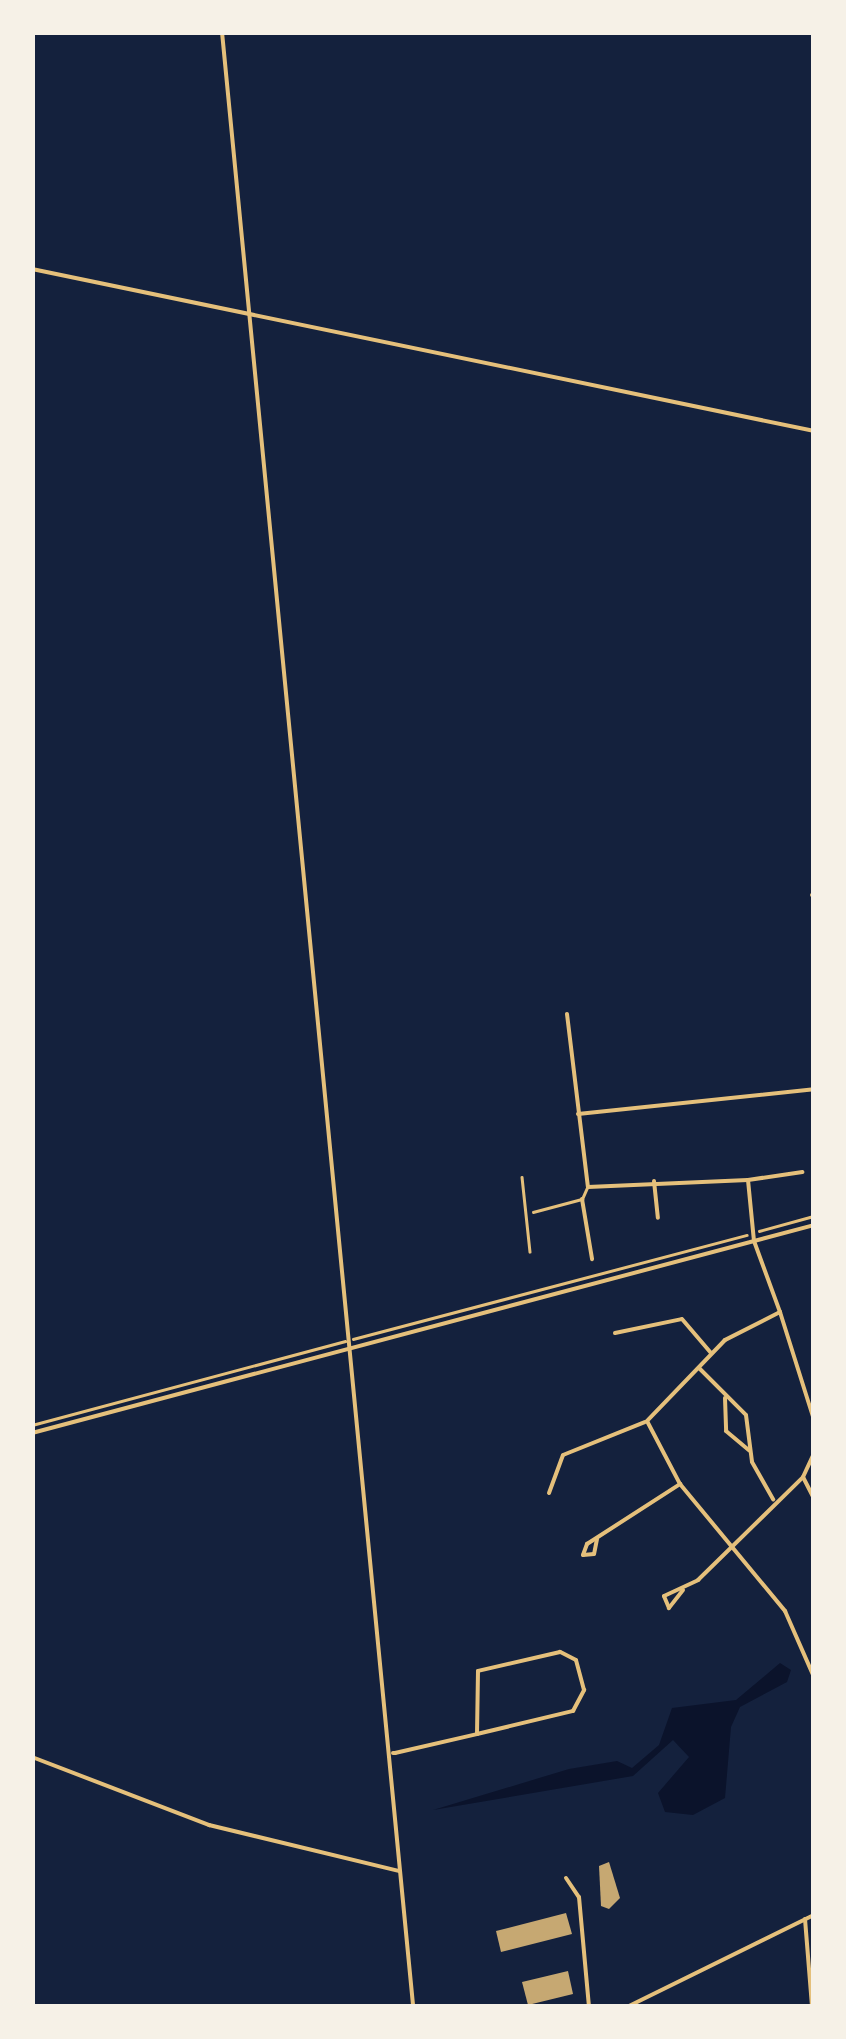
<!DOCTYPE html>
<style>
body{margin:0}
#map{position:relative;width:846px;height:2039px;overflow:hidden;background:#14213d;font-family:"Nunito Sans",sans-serif}
div>[style]{position:absolute}
.water>*{inset:0;background:#0b132b}
.building>*{inset:0;background:#c6a872}
.path>*{height:2.5px;margin:-1.25px;padding:0 1.25px;transform-origin:1.25px;border-radius:1.25px;background:#e5c07b}
.service>*{height:2.5px;margin:-1.25px;padding:0 1.25px;transform-origin:1.25px;border-radius:1.25px;background:#e5c07b}
.minor>*{height:4px;margin:-2px;padding:0 2px;transform-origin:2px;border-radius:2px;background:#e5c07b}
span{translate:-50% -50%;white-space:nowrap;text-align:center;line-height:1.15;-webkit-text-stroke:8px #f6f1e7;paint-order:stroke}
.frame{position:absolute;inset:0;border:35px solid #f6f1e7;pointer-events:none}
</style>
<div id="map">
<div class="water">
<div style="clip-path:polygon(780px 1663px,791px 1670px,787px 1682px,740px 1707px,731px 1727px,725px 1798px,693px 1815px,665px 1812px,658px 1793px,689px 1757px,673px 1740px,633px 1776px,433px 1810px,569px 1769px,617px 1761px,632px 1768px,659px 1745px,672px 1708px,736px 1700px)"></div>
</div>
<div class="building">
<div style="clip-path:polygon(609px 1862px,620px 1898px,609px 1909px,601px 1906px,599px 1866px)"></div>
<div style="clip-path:polygon(566px 1913px,572px 1934px,501px 1952px,496px 1931px)"></div>
<div style="clip-path:polygon(568px 1971px,573px 1994px,528px 2005px,522px 1982px)"></div>
</div>
<div class="path">
<div style="left:759px;top:1231px;width:57px;rotate:-15.3deg"></div>
<div style="left:353px;top:1339px;width:407px;rotate:-14.8deg"></div>
<div style="left:32px;top:1425px;width:324px;rotate:-15deg"></div>
</div>
<div class="service">
<div style="left:522px;top:1177px;width:75px;rotate:83.9deg"></div>
<div style="left:533px;top:1212px;width:51px;rotate:-14.9deg"></div>
<div style="left:582px;top:1199px;width:12px;rotate:-66deg"></div>
</div>
<div class="minor">
<div style="left:222px;top:32px;width:1983px;rotate:84.47deg"></div>
<div style="left:32px;top:269px;width:799px;rotate:11.7deg"></div>
<div style="left:812px;top:895px;width:2px"></div>
<div style="left:567px;top:1014px;width:174px;rotate:83.1deg"></div>
<div style="left:588px;top:1187px;width:160px;rotate:-2.5deg"></div>
<div style="left:748px;top:1180px;width:61px;rotate:84.4deg"></div>
<div style="left:754px;top:1241px;width:76px;rotate:69.9deg"></div>
<div style="left:780px;top:1312px;width:62px;rotate:153deg"></div>
<div style="left:725px;top:1340px;width:112px;rotate:133.9deg"></div>
<div style="left:647px;top:1421px;width:71px;rotate:62.4deg"></div>
<div style="left:680px;top:1484px;width:165px;rotate:50.4deg"></div>
<div style="left:785px;top:1611px;width:72px;rotate:66.3deg"></div>
<div style="left:578px;top:1114px;width:237px;rotate:-6deg"></div>
<div style="left:748px;top:1180px;width:55px;rotate:-8.4deg"></div>
<div style="left:654px;top:1181px;width:37px;rotate:84deg"></div>
<div style="left:582px;top:1199px;width:61px;rotate:80.5deg"></div>
<div style="left:780px;top:1312px;width:113px;rotate:72.5deg"></div>
<div style="left:615px;top:1333px;width:68px;rotate:-11.8deg"></div>
<div style="left:682px;top:1319px;width:45px;rotate:49.5deg"></div>
<div style="left:699px;top:1368px;width:66px;rotate:45deg"></div>
<div style="left:746px;top:1415px;width:47px;rotate:82.7deg"></div>
<div style="left:752px;top:1462px;width:43px;rotate:60.4deg"></div>
<div style="left:725px;top:1398px;width:33px;rotate:88deg"></div>
<div style="left:726px;top:1431px;width:30px;rotate:40deg"></div>
<div style="left:32px;top:1433px;width:809px;rotate:-14.89deg"></div>
<div style="left:803px;top:1477px;width:25px;rotate:63deg"></div>
<div style="left:549px;top:1493px;width:40px;rotate:-69.8deg"></div>
<div style="left:563px;top:1455px;width:88px;rotate:-21.9deg"></div>
<div style="left:597px;top:1539px;width:15px;rotate:101deg"></div>
<div style="left:594px;top:1554px;width:11px;rotate:175deg"></div>
<div style="left:583px;top:1555px;width:12px;rotate:-70deg"></div>
<div style="left:587px;top:1544px;width:111px;rotate:-32.8deg"></div>
<div style="left:683px;top:1590px;width:23px;rotate:128deg"></div>
<div style="left:669px;top:1608px;width:13px;rotate:-113deg"></div>
<div style="left:664px;top:1596px;width:38px;rotate:-25deg"></div>
<div style="left:698px;top:1580px;width:147px;rotate:-44.4deg"></div>
<div style="left:803px;top:1477px;width:26px;rotate:-65deg"></div>
<div style="left:393px;top:1753px;width:2px"></div>
<div style="left:395px;top:1753px;width:84px;rotate:-13deg"></div>
<div style="left:477px;top:1734px;width:99px;rotate:-13.5deg"></div>
<div style="left:573px;top:1711px;width:24px;rotate:-62deg"></div>
<div style="left:584px;top:1690px;width:31px;rotate:-105deg"></div>
<div style="left:576px;top:1660px;width:18px;rotate:-153deg"></div>
<div style="left:560px;top:1652px;width:84px;rotate:167deg"></div>
<div style="left:478px;top:1671px;width:63px;rotate:90.9deg"></div>
<div style="left:32px;top:1757px;width:190px;rotate:21deg"></div>
<div style="left:209px;top:1825px;width:195px;rotate:13.6deg"></div>
<div style="left:566px;top:1878px;width:23px;rotate:56deg"></div>
<div style="left:579px;top:1897px;width:109px;rotate:84.8deg"></div>
<div style="left:805px;top:1919px;width:87px;rotate:85.4deg"></div>
<div style="left:629px;top:2006px;width:206px;rotate:-26.2deg"></div>
</div>
<div class="frame"></div>
</div>
